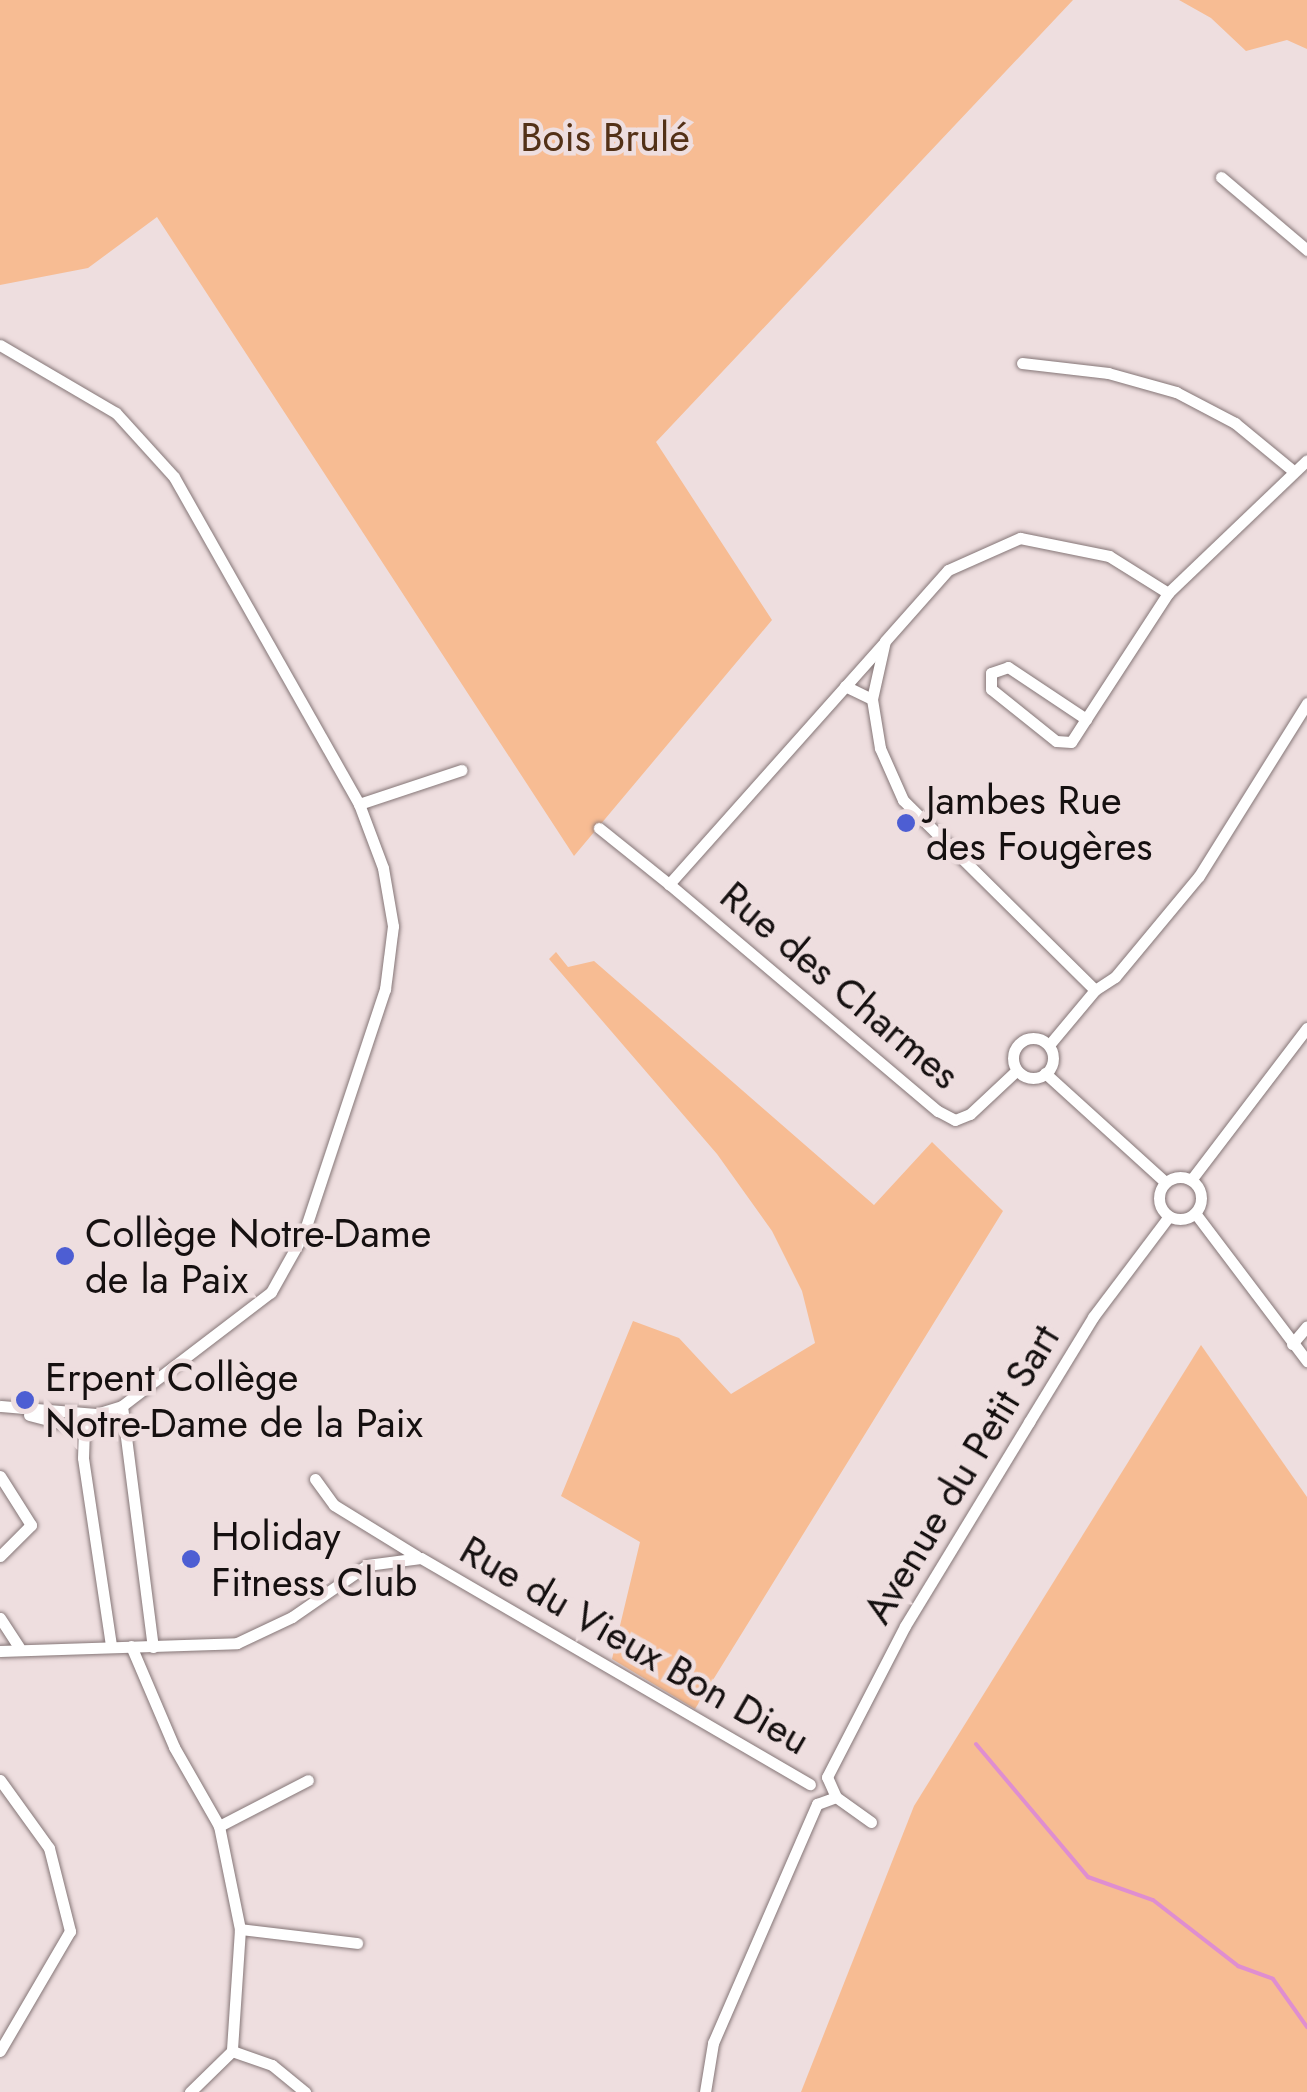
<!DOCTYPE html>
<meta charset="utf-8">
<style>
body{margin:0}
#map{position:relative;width:1307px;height:2092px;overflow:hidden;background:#eededf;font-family:Jost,sans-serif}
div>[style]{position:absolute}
.green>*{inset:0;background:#f7bc93}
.stream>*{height:4px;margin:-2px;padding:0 2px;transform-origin:2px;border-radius:2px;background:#df8ed0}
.roads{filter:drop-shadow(0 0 2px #857677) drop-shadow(0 0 2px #857677)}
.minor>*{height:11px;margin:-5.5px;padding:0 5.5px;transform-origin:5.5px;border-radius:5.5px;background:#fff}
.minor>.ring{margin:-5.5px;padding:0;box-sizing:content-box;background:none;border:11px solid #fff;border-radius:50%}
.dots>*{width:28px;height:28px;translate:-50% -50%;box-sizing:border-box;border:5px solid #eededf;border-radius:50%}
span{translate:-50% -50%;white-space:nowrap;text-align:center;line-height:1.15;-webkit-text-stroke:9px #eededf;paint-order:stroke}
.park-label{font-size:40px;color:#533117}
.poi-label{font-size:40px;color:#151010}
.left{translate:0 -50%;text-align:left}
.street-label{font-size:40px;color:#151010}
</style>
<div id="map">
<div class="green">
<div style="clip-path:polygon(0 0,1073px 0,656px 442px,772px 620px,574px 856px,157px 217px,88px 268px,0 285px)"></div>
<div style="clip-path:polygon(1179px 0,1307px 0,1307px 49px,1287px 40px,1246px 51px,1211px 18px)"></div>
<div style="clip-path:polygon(556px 952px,568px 967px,594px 961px,874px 1205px,932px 1142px,1003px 1211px,695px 1709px,612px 1659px,640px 1542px,561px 1496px,633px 1321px,679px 1338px,731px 1394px,815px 1343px,802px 1291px,772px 1231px,717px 1154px,549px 959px)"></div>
<div style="clip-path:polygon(1201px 1345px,1307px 1497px,1307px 2092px,801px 2092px,914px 1806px)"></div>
</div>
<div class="stream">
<div style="left:976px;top:1744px;width:174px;rotate:49.9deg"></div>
<div style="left:1088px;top:1877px;width:69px;rotate:19.5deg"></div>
<div style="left:1153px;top:1900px;width:108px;rotate:37.8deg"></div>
<div style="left:1238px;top:1966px;width:37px;rotate:20deg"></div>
<div style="left:1273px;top:1979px;width:59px;rotate:54.7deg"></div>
</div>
<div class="roads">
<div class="minor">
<div style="left:1221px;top:177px;width:113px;rotate:40.3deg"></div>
<div style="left:0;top:345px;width:134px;rotate:30.4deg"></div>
<div style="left:116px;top:413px;width:86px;rotate:47.8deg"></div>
<div style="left:174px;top:477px;width:376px;rotate:60.5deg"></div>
<div style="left:359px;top:804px;width:68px;rotate:69.4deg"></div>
<div style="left:383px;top:868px;width:59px;rotate:80.2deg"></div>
<div style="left:393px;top:926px;width:64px;rotate:97.2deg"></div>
<div style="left:385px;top:989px;width:257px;rotate:108.4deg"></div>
<div style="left:304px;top:1233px;width:68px;rotate:119.2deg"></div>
<div style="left:271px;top:1292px;width:188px;rotate:142.6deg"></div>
<div style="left:122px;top:1406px;width:27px;rotate:163deg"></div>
<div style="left:96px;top:1414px;width:96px;rotate:-175.2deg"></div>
<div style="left:1022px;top:363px;width:87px;rotate:6.6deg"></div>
<div style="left:1108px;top:373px;width:71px;rotate:15.6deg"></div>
<div style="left:1176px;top:392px;width:67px;rotate:27.7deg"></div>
<div style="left:1235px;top:423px;width:72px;rotate:39.4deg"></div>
<div style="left:883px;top:644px;width:322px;rotate:131.7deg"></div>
<div style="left:669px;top:884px;width:352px;rotate:40.2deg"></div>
<div style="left:938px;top:1111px;width:19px;rotate:28deg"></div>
<div style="left:955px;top:1120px;width:16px;rotate:-22deg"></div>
<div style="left:970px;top:1114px;width:64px;rotate:-43.1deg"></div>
<div style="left:845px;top:686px;width:30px;rotate:26deg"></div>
<div style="left:1086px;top:719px;width:27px;rotate:123deg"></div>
<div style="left:1071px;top:742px;width:15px;rotate:-176deg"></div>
<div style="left:1056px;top:741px;width:83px;rotate:-141.3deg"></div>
<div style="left:991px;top:689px;width:16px;rotate:-90deg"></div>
<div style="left:991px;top:673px;width:18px;rotate:-19deg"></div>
<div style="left:1008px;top:667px;width:94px;rotate:33.7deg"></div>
<div style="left:1086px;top:719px;width:150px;rotate:-56.9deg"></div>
<div style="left:1168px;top:593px;width:192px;rotate:-43.7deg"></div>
<div style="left:359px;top:804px;width:108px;rotate:-18.4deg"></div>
<div style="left:599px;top:828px;width:90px;rotate:38.7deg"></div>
<div style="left:1095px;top:990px;width:24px;rotate:-33deg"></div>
<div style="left:1115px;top:977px;width:131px;rotate:-50.3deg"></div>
<div style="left:1199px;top:876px;width:204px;rotate:-58deg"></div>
<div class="ring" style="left:1013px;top:1038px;width:29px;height:29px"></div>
<div style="left:1049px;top:1045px;width:72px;rotate:-50.1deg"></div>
<div style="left:1095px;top:990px;width:270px;rotate:-135.3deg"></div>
<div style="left:903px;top:800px;width:57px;rotate:-113.9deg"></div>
<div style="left:880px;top:748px;width:50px;rotate:-99.3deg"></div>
<div style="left:872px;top:699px;width:59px;rotate:-77.4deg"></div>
<div style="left:885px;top:641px;width:95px;rotate:-48.4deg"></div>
<div style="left:948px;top:570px;width:79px;rotate:-24deg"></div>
<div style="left:1020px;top:538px;width:91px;rotate:11.4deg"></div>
<div style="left:1109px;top:556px;width:70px;rotate:32.1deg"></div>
<div style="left:1045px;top:1073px;width:162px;rotate:42.2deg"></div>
<div class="ring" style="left:1159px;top:1177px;width:31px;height:31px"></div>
<div style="left:1191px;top:1180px;width:191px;rotate:-52.7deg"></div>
<div style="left:1195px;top:1213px;width:186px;rotate:52.9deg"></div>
<div style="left:1292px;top:1344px;width:23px;rotate:-50deg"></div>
<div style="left:122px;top:1406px;width:243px;rotate:82.7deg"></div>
<div style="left:96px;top:1414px;width:19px;rotate:129deg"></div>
<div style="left:84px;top:1429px;width:29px;rotate:92deg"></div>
<div style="left:83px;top:1458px;width:190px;rotate:81.5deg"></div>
<div style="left:29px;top:1415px;width:57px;rotate:14.3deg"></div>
<div style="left:0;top:1476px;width:58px;rotate:57.7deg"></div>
<div style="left:31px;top:1525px;width:44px;rotate:135deg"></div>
<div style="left:315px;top:1479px;width:32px;rotate:54deg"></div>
<div style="left:334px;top:1505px;width:97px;rotate:31.6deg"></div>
<div style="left:0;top:1618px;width:35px;rotate:57deg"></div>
<div style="left:131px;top:1646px;width:110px;rotate:66.9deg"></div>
<div style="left:174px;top:1747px;width:91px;rotate:60.3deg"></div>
<div style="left:219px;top:1826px;width:105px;rotate:78.5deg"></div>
<div style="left:240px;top:1929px;width:122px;rotate:93.8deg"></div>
<div style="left:232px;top:2051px;width:59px;rotate:135.7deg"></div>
<div style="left:0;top:1651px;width:237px;rotate:-1.9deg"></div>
<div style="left:237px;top:1643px;width:61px;rotate:-25.3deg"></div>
<div style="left:292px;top:1617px;width:91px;rotate:-34.7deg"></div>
<div style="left:367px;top:1565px;width:54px;rotate:-7.4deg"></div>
<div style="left:421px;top:1558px;width:450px;rotate:30.2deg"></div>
<div style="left:827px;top:1777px;width:170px;rotate:-62.7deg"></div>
<div style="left:905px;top:1626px;width:239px;rotate:-58.7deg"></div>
<div style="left:1029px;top:1422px;width:123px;rotate:-58.6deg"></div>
<div style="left:1093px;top:1317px;width:126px;rotate:-53deg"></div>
<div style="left:0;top:1780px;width:84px;rotate:54.2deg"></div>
<div style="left:49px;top:1848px;width:86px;rotate:75.8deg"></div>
<div style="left:70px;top:1931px;width:139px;rotate:120.3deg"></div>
<div style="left:836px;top:1797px;width:43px;rotate:35.5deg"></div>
<div style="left:817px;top:1804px;width:20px;rotate:-20deg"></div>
<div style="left:836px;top:1797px;width:22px;rotate:-114deg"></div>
<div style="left:219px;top:1826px;width:100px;rotate:-27.3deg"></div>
<div style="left:240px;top:1929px;width:118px;rotate:6.8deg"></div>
<div style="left:232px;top:2051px;width:42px;rotate:19.3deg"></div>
<div style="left:272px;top:2065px;width:43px;rotate:39.3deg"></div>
<div style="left:705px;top:2092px;width:50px;rotate:-80.7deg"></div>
<div style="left:713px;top:2043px;width:261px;rotate:-66.5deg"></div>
</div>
</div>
<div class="dots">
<div style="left:906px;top:823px;background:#4d5ed3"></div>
<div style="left:65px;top:1256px;background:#4d5ed3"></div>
<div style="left:25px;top:1400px;background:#4d5ed3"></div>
<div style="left:191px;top:1559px;background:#4d5ed3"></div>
</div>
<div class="park-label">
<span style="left:605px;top:137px">Bois Brulé</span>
</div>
<div class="poi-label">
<span class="left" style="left:926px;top:823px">Jambes Rue<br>des Fougères</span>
<span class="left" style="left:85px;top:1256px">Collège Notre-Dame<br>de la Paix</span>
<span class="left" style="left:45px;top:1400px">Erpent Collège<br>Notre-Dame de la Paix</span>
<span class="left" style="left:211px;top:1559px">Holiday<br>Fitness Club</span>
</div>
<div class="street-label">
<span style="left:840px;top:985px;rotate:40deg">Rue des Charmes</span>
<span style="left:961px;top:1474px;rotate:-59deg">Avenue du Petit Sart</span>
<span style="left:635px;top:1645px;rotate:30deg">Rue du Vieux Bon Dieu</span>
</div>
</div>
